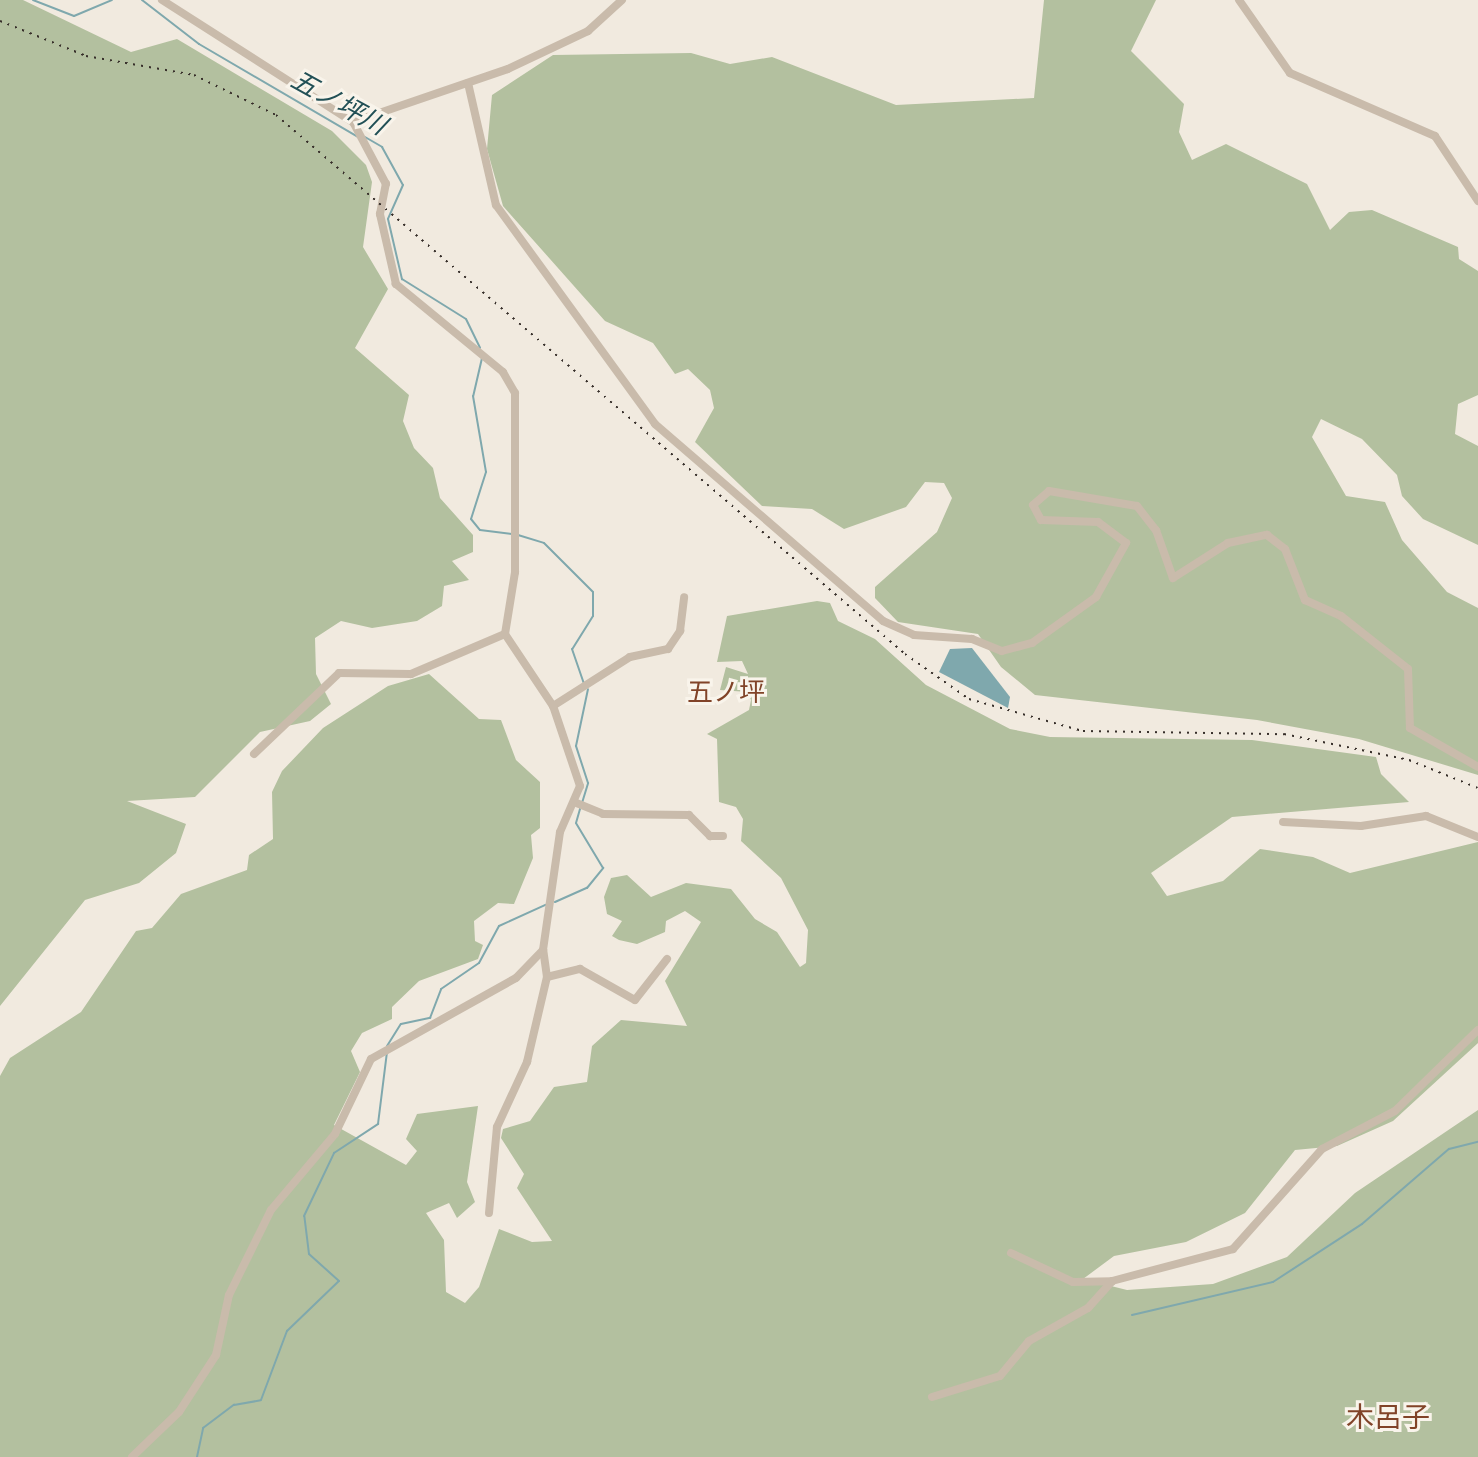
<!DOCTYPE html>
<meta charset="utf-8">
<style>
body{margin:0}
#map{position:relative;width:1478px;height:1457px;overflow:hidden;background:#f1eadf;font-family:"Alegreya Sans","Noto Sans JP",sans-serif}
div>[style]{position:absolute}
.green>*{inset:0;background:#b3c09f}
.water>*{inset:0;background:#7fa8ad}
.stream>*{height:2px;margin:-1px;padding:0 1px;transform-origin:1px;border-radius:1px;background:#7fa8ad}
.minor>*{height:8px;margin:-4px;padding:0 4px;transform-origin:4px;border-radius:4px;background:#c9bbab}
.rail>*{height:2px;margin-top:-1px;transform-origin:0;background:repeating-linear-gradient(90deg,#372f2a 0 2px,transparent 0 8px)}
span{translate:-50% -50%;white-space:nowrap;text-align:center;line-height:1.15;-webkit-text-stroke:6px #f9f4eb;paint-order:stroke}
.water-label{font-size:26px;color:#225056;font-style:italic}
.neighbourhood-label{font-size:26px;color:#814328}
.quarter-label{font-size:28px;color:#814328}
</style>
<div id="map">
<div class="green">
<div style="clip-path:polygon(0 0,23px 0,131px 52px,177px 39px,332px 131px,366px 165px,372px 182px,363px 247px,388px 289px,355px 348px,409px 395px,403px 421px,414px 448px,433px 468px,440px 498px,473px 535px,473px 552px,452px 561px,469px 580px,444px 586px,442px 606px,417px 621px,372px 628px,341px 621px,315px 638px,316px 674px,331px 704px,310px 721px,260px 732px,195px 797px,127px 801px,186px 824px,176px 853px,139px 883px,85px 900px,0 1006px)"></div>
<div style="clip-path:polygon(1044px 0,1156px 0,1131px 51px,1184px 104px,1179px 132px,1192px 160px,1226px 144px,1307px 184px,1330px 230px,1349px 212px,1372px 210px,1458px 247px,1459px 259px,1478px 271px,1478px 395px,1458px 404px,1455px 434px,1478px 446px,1478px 545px,1423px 519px,1402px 496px,1397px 475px,1362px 439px,1321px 419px,1312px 437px,1346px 496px,1385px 502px,1402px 540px,1447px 592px,1478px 608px,1478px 775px,1359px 739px,1257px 720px,1035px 695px,1001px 667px,978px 634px,898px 622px,875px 598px,875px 587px,937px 532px,952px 498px,944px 483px,925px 482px,906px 507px,844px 529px,812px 509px,762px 506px,695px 442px,714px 408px,710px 390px,688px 369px,675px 374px,653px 343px,605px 321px,503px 206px,487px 149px,492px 95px,553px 55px,691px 53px,730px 64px,772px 57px,896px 105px,1034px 98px)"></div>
<div style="clip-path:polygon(817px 601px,830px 603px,838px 621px,875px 639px,926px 685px,1010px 729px,1050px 737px,1252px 740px,1376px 757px,1381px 774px,1409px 802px,1232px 817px,1151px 873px,1167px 896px,1223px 881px,1260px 849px,1313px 857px,1350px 873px,1478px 842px,1478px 1043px,1393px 1121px,1337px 1146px,1295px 1150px,1245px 1213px,1186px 1242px,1114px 1256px,1083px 1279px,1127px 1290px,1213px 1284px,1287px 1257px,1355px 1193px,1478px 1110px,1478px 1457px,0 1457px,0 1076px,10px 1058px,81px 1012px,136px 931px,152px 928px,181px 894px,247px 870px,249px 855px,273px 839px,272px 792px,282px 771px,323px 728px,388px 686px,429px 674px,479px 719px,501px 720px,516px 760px,540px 782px,540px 828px,531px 835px,533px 858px,514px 904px,498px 903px,474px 921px,475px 941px,483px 945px,478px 959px,419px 981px,392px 1007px,392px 1019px,362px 1033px,351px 1051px,360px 1072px,334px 1125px,406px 1165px,417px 1151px,406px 1139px,417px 1114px,478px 1106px,467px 1182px,475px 1202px,457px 1218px,449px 1203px,426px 1213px,444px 1240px,446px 1292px,465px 1303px,479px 1287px,499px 1229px,532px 1242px,552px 1241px,517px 1188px,524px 1174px,501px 1138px,503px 1129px,530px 1121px,554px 1087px,587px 1082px,592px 1046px,621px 1020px,687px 1026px,665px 981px,701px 922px,685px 911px,666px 921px,665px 932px,637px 944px,619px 940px,612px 936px,622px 921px,607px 914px,604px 897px,611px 878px,627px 875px,651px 897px,686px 883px,731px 889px,755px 919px,777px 932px,800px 967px,806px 963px,808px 930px,781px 878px,741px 841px,743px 819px,736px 807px,719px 802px,717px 739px,707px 734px,749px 710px,751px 700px,748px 692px,720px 690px,726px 667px,748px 674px,742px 661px,717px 662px,727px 616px)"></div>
</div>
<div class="water">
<div style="clip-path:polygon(972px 648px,1010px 697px,1008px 708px,939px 672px,950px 649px)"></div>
</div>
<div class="stream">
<div style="left:33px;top:0;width:44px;rotate:21.3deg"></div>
<div style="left:74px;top:16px;width:41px;rotate:-22.8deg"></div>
<div style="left:142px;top:0;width:72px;rotate:37.7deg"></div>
<div style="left:199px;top:44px;width:184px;rotate:30.3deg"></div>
<div style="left:365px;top:137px;width:20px;rotate:30deg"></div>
<div style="left:382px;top:147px;width:43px;rotate:61.1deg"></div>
<div style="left:403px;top:185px;width:37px;rotate:114deg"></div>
<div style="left:388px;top:219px;width:62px;rotate:76.9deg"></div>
<div style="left:402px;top:279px;width:75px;rotate:32deg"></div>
<div style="left:466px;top:319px;width:32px;rotate:64deg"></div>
<div style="left:482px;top:358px;width:39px;rotate:103deg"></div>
<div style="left:473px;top:396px;width:77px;rotate:80.3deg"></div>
<div style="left:486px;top:472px;width:49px;rotate:107.7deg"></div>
<div style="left:471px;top:519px;width:14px;rotate:51deg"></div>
<div style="left:480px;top:530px;width:32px;rotate:7deg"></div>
<div style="left:518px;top:535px;width:27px;rotate:17deg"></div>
<div style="left:544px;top:543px;width:69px;rotate:45deg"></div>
<div style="left:593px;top:592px;width:24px;rotate:90deg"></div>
<div style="left:593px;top:616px;width:39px;rotate:122deg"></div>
<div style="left:572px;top:649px;width:36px;rotate:71deg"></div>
<div style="left:582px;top:803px;width:21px;rotate:-73deg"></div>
<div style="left:588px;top:783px;width:39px;rotate:-108deg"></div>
<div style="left:576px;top:746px;width:58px;rotate:-78.1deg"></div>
<div style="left:555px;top:902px;width:35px;rotate:-24deg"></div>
<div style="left:587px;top:888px;width:26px;rotate:-51deg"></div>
<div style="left:603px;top:868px;width:52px;rotate:-121deg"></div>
<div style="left:576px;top:823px;width:15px;rotate:-74deg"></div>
<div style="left:387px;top:1046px;width:26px;rotate:-58deg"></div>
<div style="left:401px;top:1024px;width:30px;rotate:-12deg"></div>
<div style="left:430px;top:1018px;width:31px;rotate:-69deg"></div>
<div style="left:441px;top:989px;width:46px;rotate:-34.4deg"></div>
<div style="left:479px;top:963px;width:42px;rotate:-61.6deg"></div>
<div style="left:499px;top:926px;width:51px;rotate:-24.5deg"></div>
<div style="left:1132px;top:1315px;width:145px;rotate:-13.2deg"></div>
<div style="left:1273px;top:1282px;width:106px;rotate:-33.1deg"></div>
<div style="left:1362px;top:1224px;width:115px;rotate:-40.8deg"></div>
<div style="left:1449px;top:1149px;width:30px;rotate:-14deg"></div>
<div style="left:197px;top:1457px;width:30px;rotate:-78deg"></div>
<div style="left:203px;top:1428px;width:39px;rotate:-37deg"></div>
<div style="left:234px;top:1405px;width:27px;rotate:-10deg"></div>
<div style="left:261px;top:1400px;width:74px;rotate:-69.4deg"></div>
<div style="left:287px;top:1331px;width:72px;rotate:-43.9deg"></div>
<div style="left:339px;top:1281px;width:40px;rotate:-138deg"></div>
<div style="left:309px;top:1254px;width:38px;rotate:-97deg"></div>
<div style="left:304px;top:1216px;width:70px;rotate:-64.5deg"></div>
<div style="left:334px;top:1153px;width:53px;rotate:-33.4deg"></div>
<div style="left:378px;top:1124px;width:73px;rotate:-82.9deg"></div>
</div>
<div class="minor">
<div style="left:162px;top:0;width:227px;rotate:32.6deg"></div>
<div style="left:353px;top:122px;width:164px;rotate:-18.9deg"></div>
<div style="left:508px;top:69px;width:89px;rotate:-25.4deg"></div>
<div style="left:588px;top:31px;width:46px;rotate:-42.4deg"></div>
<div style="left:1239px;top:0;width:89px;rotate:55.1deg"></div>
<div style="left:1290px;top:73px;width:158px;rotate:23.5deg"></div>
<div style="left:1435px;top:136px;width:78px;rotate:56.5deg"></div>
<div style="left:468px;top:83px;width:125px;rotate:77.1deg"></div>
<div style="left:496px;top:205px;width:271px;rotate:54deg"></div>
<div style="left:655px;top:424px;width:301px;rotate:40.8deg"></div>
<div style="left:883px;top:621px;width:34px;rotate:24deg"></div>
<div style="left:914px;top:635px;width:58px;rotate:3.9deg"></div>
<div style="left:972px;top:639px;width:32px;rotate:22deg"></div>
<div style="left:1002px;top:651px;width:31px;rotate:-15deg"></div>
<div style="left:1032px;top:643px;width:79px;rotate:-35.7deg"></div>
<div style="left:1096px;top:597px;width:62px;rotate:-60.9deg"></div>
<div style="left:1126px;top:543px;width:35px;rotate:-143deg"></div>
<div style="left:1098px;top:522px;width:57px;rotate:-178deg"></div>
<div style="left:1041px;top:520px;width:17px;rotate:-118deg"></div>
<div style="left:1033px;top:505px;width:21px;rotate:-41deg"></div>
<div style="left:1049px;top:491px;width:89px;rotate:9.7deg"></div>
<div style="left:1137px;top:506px;width:31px;rotate:52deg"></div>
<div style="left:1156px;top:530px;width:51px;rotate:70.5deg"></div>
<div style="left:1173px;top:578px;width:65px;rotate:-32.5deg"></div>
<div style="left:1228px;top:543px;width:40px;rotate:-12deg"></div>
<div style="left:1267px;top:535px;width:23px;rotate:38deg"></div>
<div style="left:1285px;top:549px;width:55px;rotate:68.6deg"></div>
<div style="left:1305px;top:600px;width:39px;rotate:24deg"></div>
<div style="left:1341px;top:616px;width:85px;rotate:38.3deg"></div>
<div style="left:1408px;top:669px;width:59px;rotate:88.1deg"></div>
<div style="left:1410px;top:728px;width:78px;rotate:29.8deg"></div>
<div style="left:553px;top:706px;width:91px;rotate:-32.5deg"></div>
<div style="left:630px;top:657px;width:39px;rotate:-12deg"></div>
<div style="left:668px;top:649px;width:22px;rotate:-56deg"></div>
<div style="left:680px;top:631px;width:34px;rotate:-83deg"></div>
<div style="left:254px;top:754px;width:117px;rotate:-43.6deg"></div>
<div style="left:339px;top:673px;width:72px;rotate:0.8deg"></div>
<div style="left:411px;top:674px;width:102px;rotate:-23.1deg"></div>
<div style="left:574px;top:802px;width:31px;rotate:22deg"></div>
<div style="left:603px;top:814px;width:86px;rotate:0.7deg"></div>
<div style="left:689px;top:815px;width:30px;rotate:45deg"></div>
<div style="left:710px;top:836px;width:13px"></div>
<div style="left:1283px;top:822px;width:78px;rotate:2.9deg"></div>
<div style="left:1361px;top:826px;width:66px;rotate:-8.7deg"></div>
<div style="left:1426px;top:816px;width:56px;rotate:22deg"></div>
<div style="left:547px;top:977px;width:34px;rotate:-14deg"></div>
<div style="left:580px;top:969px;width:63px;rotate:29.4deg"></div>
<div style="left:635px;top:1000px;width:52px;rotate:-52deg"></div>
<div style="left:489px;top:1213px;width:86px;rotate:-84.7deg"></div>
<div style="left:497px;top:1127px;width:72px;rotate:-65.2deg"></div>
<div style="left:527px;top:1062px;width:87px;rotate:-76.8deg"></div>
<div style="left:547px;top:977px;width:27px;rotate:-98deg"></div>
<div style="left:1011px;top:1253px;width:68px;rotate:25.1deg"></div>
<div style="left:1073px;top:1282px;width:39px;rotate:-1deg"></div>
<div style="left:1112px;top:1281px;width:125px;rotate:-14.8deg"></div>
<div style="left:1233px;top:1249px;width:134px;rotate:-48.3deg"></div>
<div style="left:1322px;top:1149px;width:82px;rotate:-27.5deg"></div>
<div style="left:1395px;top:1111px;width:116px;rotate:-44.3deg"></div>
<div style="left:932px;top:1397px;width:71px;rotate:-17.2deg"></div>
<div style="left:1000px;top:1376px;width:45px;rotate:-50.4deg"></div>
<div style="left:1029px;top:1341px;width:68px;rotate:-29.2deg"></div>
<div style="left:1088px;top:1308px;width:36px;rotate:-48deg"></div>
<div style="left:132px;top:1457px;width:65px;rotate:-43.8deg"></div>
<div style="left:179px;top:1412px;width:68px;rotate:-57deg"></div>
<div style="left:216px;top:1355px;width:61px;rotate:-77.8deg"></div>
<div style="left:229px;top:1295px;width:95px;rotate:-63.7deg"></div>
<div style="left:271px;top:1210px;width:99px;rotate:-49.9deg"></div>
<div style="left:335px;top:1134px;width:83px;rotate:-64.4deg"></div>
<div style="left:371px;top:1059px;width:166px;rotate:-29.2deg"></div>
<div style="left:516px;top:978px;width:39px;rotate:-46deg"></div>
<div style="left:543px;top:950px;width:119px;rotate:-81.8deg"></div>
<div style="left:560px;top:832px;width:50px;rotate:-66.5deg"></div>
<div style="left:580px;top:786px;width:84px;rotate:-108.6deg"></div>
<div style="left:553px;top:706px;width:87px;rotate:-123.7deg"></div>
<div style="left:505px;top:634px;width:63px;rotate:-80.8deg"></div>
<div style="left:515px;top:572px;width:179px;rotate:-90deg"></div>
<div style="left:515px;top:393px;width:24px;rotate:-120deg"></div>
<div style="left:503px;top:372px;width:139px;rotate:-140.6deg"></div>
<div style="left:396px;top:284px;width:72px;rotate:-102.9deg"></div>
<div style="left:380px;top:214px;width:31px;rotate:-79deg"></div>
<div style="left:386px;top:184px;width:70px;rotate:-118deg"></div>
</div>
<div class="rail">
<div style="left:0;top:21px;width:93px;rotate:22.1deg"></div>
<div style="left:86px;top:56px;width:110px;rotate:10deg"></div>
<div style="left:194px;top:75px;width:91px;rotate:26deg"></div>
<div style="left:276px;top:115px;width:828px;rotate:40.59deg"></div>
<div style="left:905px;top:654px;width:78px;rotate:35.1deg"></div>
<div style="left:969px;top:699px;width:118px;rotate:15.7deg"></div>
<div style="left:1083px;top:731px;width:201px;rotate:0.9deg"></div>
<div style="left:1284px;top:734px;width:128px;rotate:11.7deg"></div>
<div style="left:1409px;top:760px;width:74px;rotate:22.1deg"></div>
</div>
<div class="water-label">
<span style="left:338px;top:104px;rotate:29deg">五ノ坪川</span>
</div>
<div class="neighbourhood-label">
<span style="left:726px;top:694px">五ノ坪</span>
</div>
<div class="quarter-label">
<span style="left:1388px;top:1419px">木呂子</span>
</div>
</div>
